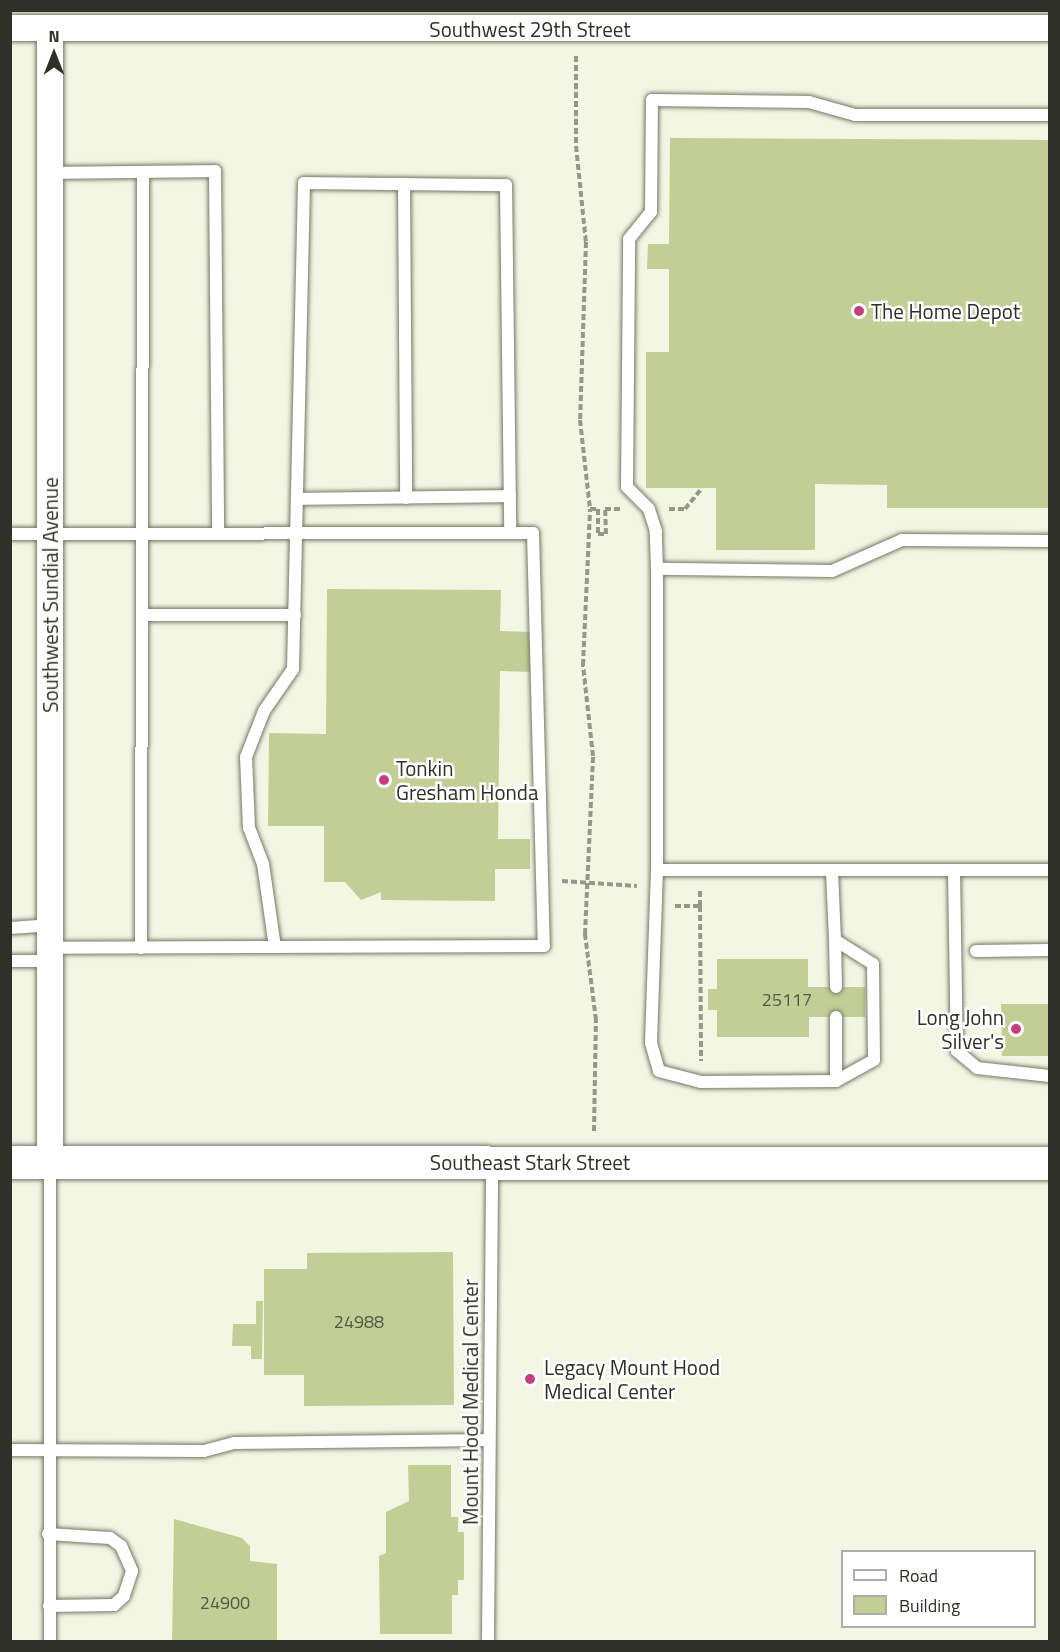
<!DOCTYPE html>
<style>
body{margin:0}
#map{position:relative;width:1060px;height:1652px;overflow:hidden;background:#f2f6e3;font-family:"Titillium Web",sans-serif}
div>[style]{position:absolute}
.building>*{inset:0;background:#c2ce95}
.path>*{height:4px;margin-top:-2px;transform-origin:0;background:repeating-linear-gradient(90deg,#949789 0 6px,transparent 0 9px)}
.roads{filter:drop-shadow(0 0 2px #747867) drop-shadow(0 0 2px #747867)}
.service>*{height:12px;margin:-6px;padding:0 6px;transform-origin:6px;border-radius:6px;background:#fff}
.minor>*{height:26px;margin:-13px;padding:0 13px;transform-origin:13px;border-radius:13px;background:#fff}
.secondary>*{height:33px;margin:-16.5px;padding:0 16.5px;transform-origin:16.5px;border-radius:16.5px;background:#fff}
.dots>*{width:16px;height:16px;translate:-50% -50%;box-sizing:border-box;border:3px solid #fff;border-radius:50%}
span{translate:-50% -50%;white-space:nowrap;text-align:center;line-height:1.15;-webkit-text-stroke:5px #fff;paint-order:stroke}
.number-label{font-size:18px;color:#545844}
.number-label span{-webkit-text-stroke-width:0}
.street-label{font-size:21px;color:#2f3129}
.poi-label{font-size:21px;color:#2f3129}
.left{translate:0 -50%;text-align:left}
.right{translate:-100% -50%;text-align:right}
.frame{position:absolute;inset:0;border:12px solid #2f3129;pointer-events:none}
.legend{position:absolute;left:841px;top:1550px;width:195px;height:78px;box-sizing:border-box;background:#fff;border:2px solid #acada9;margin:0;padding:8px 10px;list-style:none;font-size:18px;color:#2f3129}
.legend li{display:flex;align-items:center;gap:12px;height:30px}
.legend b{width:30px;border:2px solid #acada9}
.north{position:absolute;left:24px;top:24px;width:60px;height:60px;-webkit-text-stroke:4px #fff;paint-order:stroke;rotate:0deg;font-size:16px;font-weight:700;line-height:24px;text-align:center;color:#2f3129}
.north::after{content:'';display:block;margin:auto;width:21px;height:27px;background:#2f3129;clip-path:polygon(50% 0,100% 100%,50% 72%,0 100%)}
</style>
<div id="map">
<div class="building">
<div style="clip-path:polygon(670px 138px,1050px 140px,1050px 508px,887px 508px,887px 485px,815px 484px,815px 550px,716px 550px,716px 488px,646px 488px,646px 352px,669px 352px,669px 269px,647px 269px,648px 244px,669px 244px)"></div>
<div style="clip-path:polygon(327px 589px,501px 590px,500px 631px,531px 632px,531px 672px,500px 671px,498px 839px,530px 839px,530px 869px,495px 869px,495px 901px,381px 900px,381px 892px,361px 900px,345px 882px,324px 882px,324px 826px,268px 826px,269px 733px,326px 734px)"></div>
<div style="clip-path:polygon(717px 959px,808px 959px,808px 987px,865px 987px,865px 1017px,809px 1017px,809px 1037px,717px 1037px,717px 1010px,708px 1010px,708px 989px,717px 989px)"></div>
<div style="clip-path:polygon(1001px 1004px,1050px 1004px,1050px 1056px,1002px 1056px)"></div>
<div style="clip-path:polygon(453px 1252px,454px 1405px,304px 1406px,304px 1375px,264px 1375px,264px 1269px,307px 1269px,307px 1253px)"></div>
<div style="clip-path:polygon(256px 1301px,263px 1301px,262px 1359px,251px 1359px,251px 1346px,232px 1346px,233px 1324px,256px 1324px)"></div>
<div style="clip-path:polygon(408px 1465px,451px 1465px,451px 1517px,458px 1517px,458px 1532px,464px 1532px,464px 1580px,458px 1580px,458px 1595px,452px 1595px,452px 1634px,380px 1634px,379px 1556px,386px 1553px,386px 1512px,409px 1501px)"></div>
<div style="clip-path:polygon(174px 1519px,242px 1538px,250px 1546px,250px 1561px,277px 1564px,277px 1642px,172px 1642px)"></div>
</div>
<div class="path">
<div style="left:576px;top:56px;width:90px;rotate:90deg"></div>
<div style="left:576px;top:146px;width:97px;rotate:84.1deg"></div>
<div style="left:586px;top:242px;width:178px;rotate:91.9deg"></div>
<div style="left:580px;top:420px;width:90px;rotate:83.6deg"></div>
<div style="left:669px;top:509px;width:16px"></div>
<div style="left:685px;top:509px;width:27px;rotate:-51deg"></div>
<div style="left:562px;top:881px;width:75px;rotate:3.8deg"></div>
<div style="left:675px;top:906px;width:25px"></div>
<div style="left:700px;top:906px;width:16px;rotate:-90deg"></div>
<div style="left:700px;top:906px;width:155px;rotate:89.6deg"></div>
<div style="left:594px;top:1131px;width:111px;rotate:-89deg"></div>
<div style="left:596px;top:1020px;width:87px;rotate:-97.3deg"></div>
<div style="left:585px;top:934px;width:178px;rotate:-87.4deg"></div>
<div style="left:593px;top:756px;width:92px;rotate:-96.3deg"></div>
<div style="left:583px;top:665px;width:156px;rotate:-87.4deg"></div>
<div style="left:590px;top:509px;width:8px"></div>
<div style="left:598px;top:509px;width:25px;rotate:90deg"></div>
<div style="left:598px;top:534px;width:8px"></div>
<div style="left:606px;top:534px;width:25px;rotate:-92deg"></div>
<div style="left:605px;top:509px;width:15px"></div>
</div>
<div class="roads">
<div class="service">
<div style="left:50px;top:173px;width:165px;rotate:-0.7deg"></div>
<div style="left:215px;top:171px;width:362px;rotate:89.5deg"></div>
<div style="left:404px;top:184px;width:314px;rotate:89.6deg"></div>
<div style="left:297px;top:499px;width:213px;rotate:-0.8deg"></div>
<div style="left:10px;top:534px;width:523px;rotate:-0.11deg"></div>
<div style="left:533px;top:533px;width:413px;rotate:88.5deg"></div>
<div style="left:544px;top:946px;width:495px;rotate:179.8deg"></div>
<div style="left:1050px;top:541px;width:148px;rotate:-179.6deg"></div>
<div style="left:902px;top:540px;width:77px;rotate:156.1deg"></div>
<div style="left:832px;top:571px;width:175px;rotate:-179.3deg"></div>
<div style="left:657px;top:569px;width:301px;rotate:90deg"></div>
<div style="left:657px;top:870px;width:393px"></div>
<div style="left:657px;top:569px;width:38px;rotate:-92deg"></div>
<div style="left:656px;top:531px;width:23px;rotate:-108deg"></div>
<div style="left:649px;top:509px;width:31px;rotate:-135deg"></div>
<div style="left:627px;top:487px;width:248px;rotate:-89.5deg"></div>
<div style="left:629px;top:239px;width:35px;rotate:-51deg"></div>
<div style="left:651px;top:212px;width:112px;rotate:-89.5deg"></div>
<div style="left:652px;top:100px;width:157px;rotate:0.7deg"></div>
<div style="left:809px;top:102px;width:48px;rotate:15.8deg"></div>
<div style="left:855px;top:115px;width:195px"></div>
<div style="left:142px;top:615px;width:153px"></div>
<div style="left:657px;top:870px;width:173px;rotate:92deg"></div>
<div style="left:651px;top:1043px;width:29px;rotate:74deg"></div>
<div style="left:659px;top:1071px;width:43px;rotate:14.7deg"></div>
<div style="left:701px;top:1082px;width:135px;rotate:-0.4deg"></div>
<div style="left:836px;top:1081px;width:43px;rotate:-28.9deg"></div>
<div style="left:874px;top:1060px;width:96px;rotate:-90.6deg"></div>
<div style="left:873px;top:964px;width:45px;rotate:-147.7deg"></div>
<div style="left:835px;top:940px;width:70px;rotate:-92.5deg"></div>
<div style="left:954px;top:870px;width:181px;rotate:89.1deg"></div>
<div style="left:957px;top:1051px;width:26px;rotate:40deg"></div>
<div style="left:977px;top:1068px;width:73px;rotate:6.3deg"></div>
<div style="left:10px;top:928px;width:39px;rotate:-4deg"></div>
<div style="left:835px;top:940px;width:47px;rotate:88.8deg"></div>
<div style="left:275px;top:947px;width:84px;rotate:-98.2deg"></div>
<div style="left:263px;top:864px;width:39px;rotate:-111deg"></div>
<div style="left:249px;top:828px;width:71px;rotate:-92.4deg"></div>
<div style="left:246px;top:757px;width:49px;rotate:-68.6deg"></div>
<div style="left:264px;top:711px;width:51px;rotate:-55.4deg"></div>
<div style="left:293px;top:669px;width:486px;rotate:-88.7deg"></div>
<div style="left:304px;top:183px;width:202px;rotate:0.6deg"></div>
<div style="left:506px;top:185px;width:348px;rotate:89.3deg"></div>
<div style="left:141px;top:948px;width:776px;rotate:-89.85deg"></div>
<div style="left:976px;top:951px;width:74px;rotate:-0.8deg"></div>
<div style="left:10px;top:961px;width:39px"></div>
<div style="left:836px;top:1017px;width:64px;rotate:90deg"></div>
<div style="left:10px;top:1450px;width:194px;rotate:0.3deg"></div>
<div style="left:204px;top:1451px;width:31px;rotate:-15deg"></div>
<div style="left:234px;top:1443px;width:255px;rotate:-0.7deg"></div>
<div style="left:48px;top:1534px;width:62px;rotate:3.7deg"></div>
<div style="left:110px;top:1538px;width:14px;rotate:36deg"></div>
<div style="left:121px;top:1546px;width:27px;rotate:66deg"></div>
<div style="left:132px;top:1571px;width:26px;rotate:108deg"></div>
<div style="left:124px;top:1596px;width:13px;rotate:138deg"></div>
<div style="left:114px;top:1605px;width:65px;rotate:179.1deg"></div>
<div style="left:50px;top:1642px;width:479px;rotate:-90deg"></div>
<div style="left:488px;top:1642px;width:479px;rotate:-89.5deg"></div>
</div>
<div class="minor">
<div style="left:10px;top:28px;width:1040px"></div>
<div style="left:50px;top:28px;width:1134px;rotate:90deg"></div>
</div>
<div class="secondary">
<div style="left:10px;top:1162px;width:1040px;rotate:0.06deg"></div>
</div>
</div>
<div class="dots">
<div style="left:859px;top:311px;background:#c53e7f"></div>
<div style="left:384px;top:780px;background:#c53e7f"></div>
<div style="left:1016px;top:1029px;background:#c53e7f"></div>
<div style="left:530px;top:1379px;background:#c53e7f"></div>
</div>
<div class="number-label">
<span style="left:787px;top:1000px">25117</span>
<span style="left:359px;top:1322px">24988</span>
<span style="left:225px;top:1603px">24900</span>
</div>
<div class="street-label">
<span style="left:530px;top:29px">Southwest 29th Street</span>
<span style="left:50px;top:595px;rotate:-90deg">Southwest Sundial Avenue</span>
<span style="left:530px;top:1162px">Southeast Stark Street</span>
<span style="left:470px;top:1402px;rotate:-90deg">Mount Hood Medical Center</span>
</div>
<div class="poi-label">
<span class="left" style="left:871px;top:311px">The Home Depot</span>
<span class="left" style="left:396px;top:780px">Tonkin<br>Gresham Honda</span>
<span class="right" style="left:1004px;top:1029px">Long John<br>Silver's</span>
<span class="left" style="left:544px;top:1379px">Legacy Mount Hood<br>Medical Center</span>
</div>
<div class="frame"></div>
<ul class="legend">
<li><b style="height:8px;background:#fff"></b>Road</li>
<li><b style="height:16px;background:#c2ce95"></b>Building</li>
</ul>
<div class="north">N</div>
</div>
